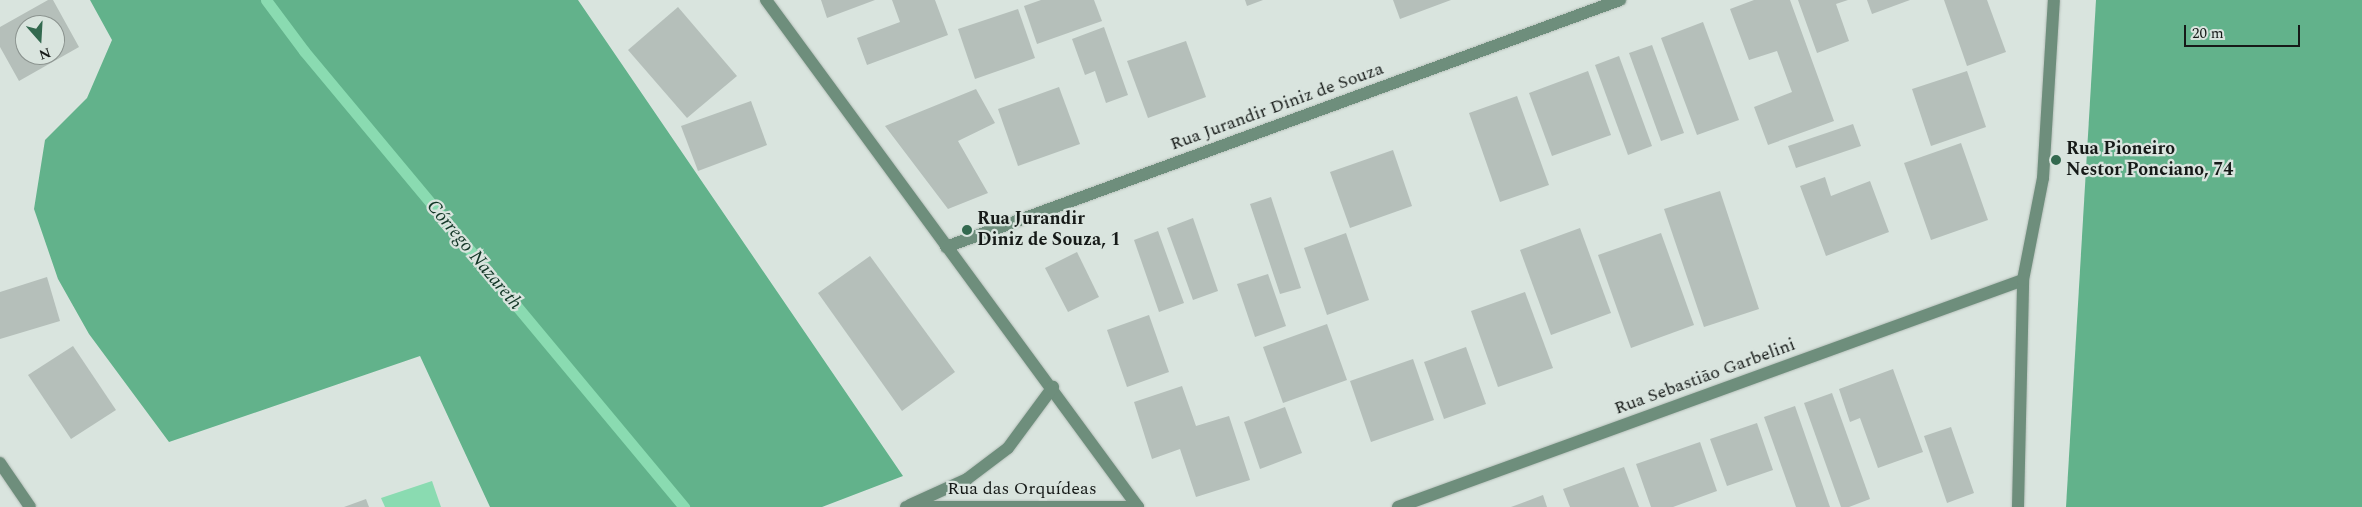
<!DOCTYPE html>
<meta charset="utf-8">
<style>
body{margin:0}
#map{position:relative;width:2362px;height:507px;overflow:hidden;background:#d9e4de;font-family:Spectral,serif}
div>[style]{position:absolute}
.forest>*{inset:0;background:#62b28b}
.water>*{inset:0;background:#8adbb1}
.stream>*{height:11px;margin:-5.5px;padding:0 5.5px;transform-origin:5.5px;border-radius:5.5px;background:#8adbb1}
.building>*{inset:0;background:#b5bfba}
.roads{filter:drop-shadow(0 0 1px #b6c0ba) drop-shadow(0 0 1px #b6c0ba)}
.street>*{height:12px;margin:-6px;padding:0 6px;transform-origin:6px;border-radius:6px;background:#6e8e7c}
.dots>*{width:14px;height:14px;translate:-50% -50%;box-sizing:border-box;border:2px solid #d9e4de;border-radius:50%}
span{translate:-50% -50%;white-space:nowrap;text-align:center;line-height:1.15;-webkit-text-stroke:4.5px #d9e4de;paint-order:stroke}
.street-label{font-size:18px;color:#161a18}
.poi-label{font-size:18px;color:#161a18;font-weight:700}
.left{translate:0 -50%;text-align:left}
.water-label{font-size:19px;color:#113525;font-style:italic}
.north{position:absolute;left:15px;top:15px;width:50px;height:50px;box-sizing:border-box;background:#d9e4de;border:1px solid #8b938f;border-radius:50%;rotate:161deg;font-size:14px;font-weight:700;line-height:20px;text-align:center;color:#161a18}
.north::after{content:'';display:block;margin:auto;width:18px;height:22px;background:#33694f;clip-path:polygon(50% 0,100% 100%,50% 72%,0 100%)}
.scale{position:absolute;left:2184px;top:25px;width:116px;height:22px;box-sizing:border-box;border:2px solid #161a18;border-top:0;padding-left:6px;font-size:15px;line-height:18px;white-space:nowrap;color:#161a18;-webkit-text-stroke:4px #d9e4de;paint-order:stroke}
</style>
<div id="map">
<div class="forest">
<div style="clip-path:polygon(90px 0,578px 0,903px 476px,822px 507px,490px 507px,420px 356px,169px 442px,89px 334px,58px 279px,34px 209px,45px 140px,87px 98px,112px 40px)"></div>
<div style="clip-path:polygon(2096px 0,2362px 0,2362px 507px,2066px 507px)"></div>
</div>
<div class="water">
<div style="clip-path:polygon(432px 481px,441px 507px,385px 507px,381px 498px)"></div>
</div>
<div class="stream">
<div style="left:266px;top:0;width:64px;rotate:53.3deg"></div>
<div style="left:304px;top:51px;width:594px;rotate:50.19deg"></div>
</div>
<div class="building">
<div style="clip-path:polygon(evenodd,48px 0,53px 0,79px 47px,19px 81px,0 47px,0 27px,48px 0,25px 25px,55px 25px,55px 55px,25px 55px,25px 25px)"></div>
<div style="clip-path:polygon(821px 0,875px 0,827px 18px)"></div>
<div style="clip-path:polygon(892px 0,935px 0,948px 35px,867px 65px,857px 38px,900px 22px)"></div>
<div style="clip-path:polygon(1041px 0,1094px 0,1102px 21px,1037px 44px,1024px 6px)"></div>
<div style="clip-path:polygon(1245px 0,1263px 0,1247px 6px)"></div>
<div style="clip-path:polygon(1393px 0,1451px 0,1400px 19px)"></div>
<div style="clip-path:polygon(1754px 0,1790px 0,1834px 121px,1768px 145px,1754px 107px,1792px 92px,1777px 51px,1749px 60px,1730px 9px)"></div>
<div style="clip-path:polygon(1798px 0,1848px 0,1836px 4px,1849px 41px,1817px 53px)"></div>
<div style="clip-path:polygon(1867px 0,1910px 0,1872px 14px)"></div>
<div style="clip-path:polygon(1944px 0,1987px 0,2006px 52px,1967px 66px)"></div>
<div style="clip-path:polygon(678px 7px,737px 76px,687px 118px,628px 50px)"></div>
<div style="clip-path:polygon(1018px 9px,1035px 58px,975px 79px,958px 29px)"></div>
<div style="clip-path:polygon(1703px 22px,1739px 120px,1697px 135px,1661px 38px)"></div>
<div style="clip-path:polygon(1104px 27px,1128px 95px,1106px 103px,1095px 71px,1085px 75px,1072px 39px)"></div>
<div style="clip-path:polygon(1186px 41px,1206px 97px,1148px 118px,1127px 61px)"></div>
<div style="clip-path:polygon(1652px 45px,1684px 133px,1661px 141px,1629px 53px)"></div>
<div style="clip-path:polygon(1619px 56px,1652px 146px,1628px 155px,1595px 65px)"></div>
<div style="clip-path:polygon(1588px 71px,1611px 135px,1552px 156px,1529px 93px)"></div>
<div style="clip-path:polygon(1967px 71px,1986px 127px,1931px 146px,1912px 89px)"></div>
<div style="clip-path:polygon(1059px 87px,1080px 144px,1018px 166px,998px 109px)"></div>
<div style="clip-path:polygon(976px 89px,995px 123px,958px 141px,988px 193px,948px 209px,885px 126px)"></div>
<div style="clip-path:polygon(1517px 96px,1549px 185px,1500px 202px,1469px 113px)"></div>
<div style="clip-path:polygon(751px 101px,767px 145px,698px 171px,681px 126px)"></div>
<div style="clip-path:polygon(1853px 124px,1861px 146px,1796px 168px,1788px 146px)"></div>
<div style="clip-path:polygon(1961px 143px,1988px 220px,1931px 240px,1904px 163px)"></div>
<div style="clip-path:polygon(1393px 150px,1412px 206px,1350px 228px,1330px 172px)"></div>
<div style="clip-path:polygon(1825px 177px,1831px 196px,1870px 181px,1889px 232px,1826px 256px,1800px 186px)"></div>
<div style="clip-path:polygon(1720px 191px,1759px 309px,1704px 327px,1664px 209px)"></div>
<div style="clip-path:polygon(1271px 197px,1301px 288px,1280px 294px,1250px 204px)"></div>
<div style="clip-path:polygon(1193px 218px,1218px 291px,1193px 300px,1167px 228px)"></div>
<div style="clip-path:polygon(1580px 228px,1611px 313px,1551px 335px,1520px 250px)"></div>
<div style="clip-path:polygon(1158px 231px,1184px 303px,1159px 312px,1134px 240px)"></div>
<div style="clip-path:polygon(1346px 233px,1369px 300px,1327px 315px,1304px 248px)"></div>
<div style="clip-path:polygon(1661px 233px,1694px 325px,1631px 348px,1598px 255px)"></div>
<div style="clip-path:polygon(1077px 252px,1099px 297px,1068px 312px,1045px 268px)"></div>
<div style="clip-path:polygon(870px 256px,955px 372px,902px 411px,818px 293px)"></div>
<div style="clip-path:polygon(1268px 274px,1286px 326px,1255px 337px,1237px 284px)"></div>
<div style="clip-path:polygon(47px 277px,60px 321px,0 339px,0 292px)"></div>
<div style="clip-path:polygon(1525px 292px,1553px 368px,1498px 387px,1471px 311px)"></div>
<div style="clip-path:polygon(1149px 315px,1169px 372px,1127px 387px,1107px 330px)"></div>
<div style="clip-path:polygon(1327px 324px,1347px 380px,1283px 403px,1263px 347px)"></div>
<div style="clip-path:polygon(73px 346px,116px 410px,71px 439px,28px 375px)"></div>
<div style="clip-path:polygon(1466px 347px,1486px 404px,1444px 419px,1424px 362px)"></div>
<div style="clip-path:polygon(1413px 359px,1434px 420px,1371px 442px,1350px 381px)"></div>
<div style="clip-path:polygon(1893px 369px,1923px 452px,1878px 468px,1860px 418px,1850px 422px,1839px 389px)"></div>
<div style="clip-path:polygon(1182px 386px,1196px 426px,1229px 416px,1250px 480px,1196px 497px,1180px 449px,1152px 459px,1134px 402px)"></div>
<div style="clip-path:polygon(1832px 393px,1870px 499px,1849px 507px,1841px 507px,1804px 403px)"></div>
<div style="clip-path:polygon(1795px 406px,1830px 507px,1796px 507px,1764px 417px)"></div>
<div style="clip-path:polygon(1285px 407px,1302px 453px,1260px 469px,1244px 422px)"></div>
<div style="clip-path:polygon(1757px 423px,1773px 470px,1727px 486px,1710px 439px)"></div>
<div style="clip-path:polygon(1951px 427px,1974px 493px,1947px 503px,1924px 436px)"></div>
<div style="clip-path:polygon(1700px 442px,1717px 491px,1673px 507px,1651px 507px,1636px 464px)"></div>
<div style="clip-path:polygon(1624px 467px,1639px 507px,1570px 507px,1563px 489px)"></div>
<div style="clip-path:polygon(1543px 495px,1547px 507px,1511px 507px)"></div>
<div style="clip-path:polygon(366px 499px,369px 507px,344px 507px)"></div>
</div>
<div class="roads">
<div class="street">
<div style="left:766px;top:0;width:629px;rotate:53.73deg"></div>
<div style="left:946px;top:247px;width:718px;rotate:-20.13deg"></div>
<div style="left:0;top:463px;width:53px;rotate:55.7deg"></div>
<div style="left:910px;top:505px;width:63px;rotate:-24.5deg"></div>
<div style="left:967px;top:479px;width:51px;rotate:-37.1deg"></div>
<div style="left:1008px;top:448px;width:76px;rotate:-53.6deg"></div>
<div style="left:906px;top:507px;width:232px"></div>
<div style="left:1398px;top:507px;width:665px;rotate:-19.96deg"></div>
<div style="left:2018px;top:507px;width:227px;rotate:-88.7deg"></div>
<div style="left:2023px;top:280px;width:104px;rotate:-78.9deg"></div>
<div style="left:2043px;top:178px;width:178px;rotate:-86.5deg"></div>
</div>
</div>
<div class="dots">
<div style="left:2056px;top:160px;background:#33694f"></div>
<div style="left:967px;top:230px;background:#33694f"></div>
</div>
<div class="street-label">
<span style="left:1277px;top:107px;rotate:-20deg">Rua Jurandir Diniz de Souza</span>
<span style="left:1705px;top:377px;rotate:-20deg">Rua Sebastião Garbelini</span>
<span style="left:1022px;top:489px">Rua das Orquídeas</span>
</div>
<div class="poi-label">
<span class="left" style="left:2066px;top:160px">Rua Pioneiro<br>Nestor Ponciano, 74</span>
<span class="left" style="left:977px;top:230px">Rua Jurandir<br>Diniz de Souza, 1</span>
</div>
<div class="water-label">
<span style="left:474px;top:255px;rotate:50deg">Córrego Nazareth</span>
</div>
<div class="north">N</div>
<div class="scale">20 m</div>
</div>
